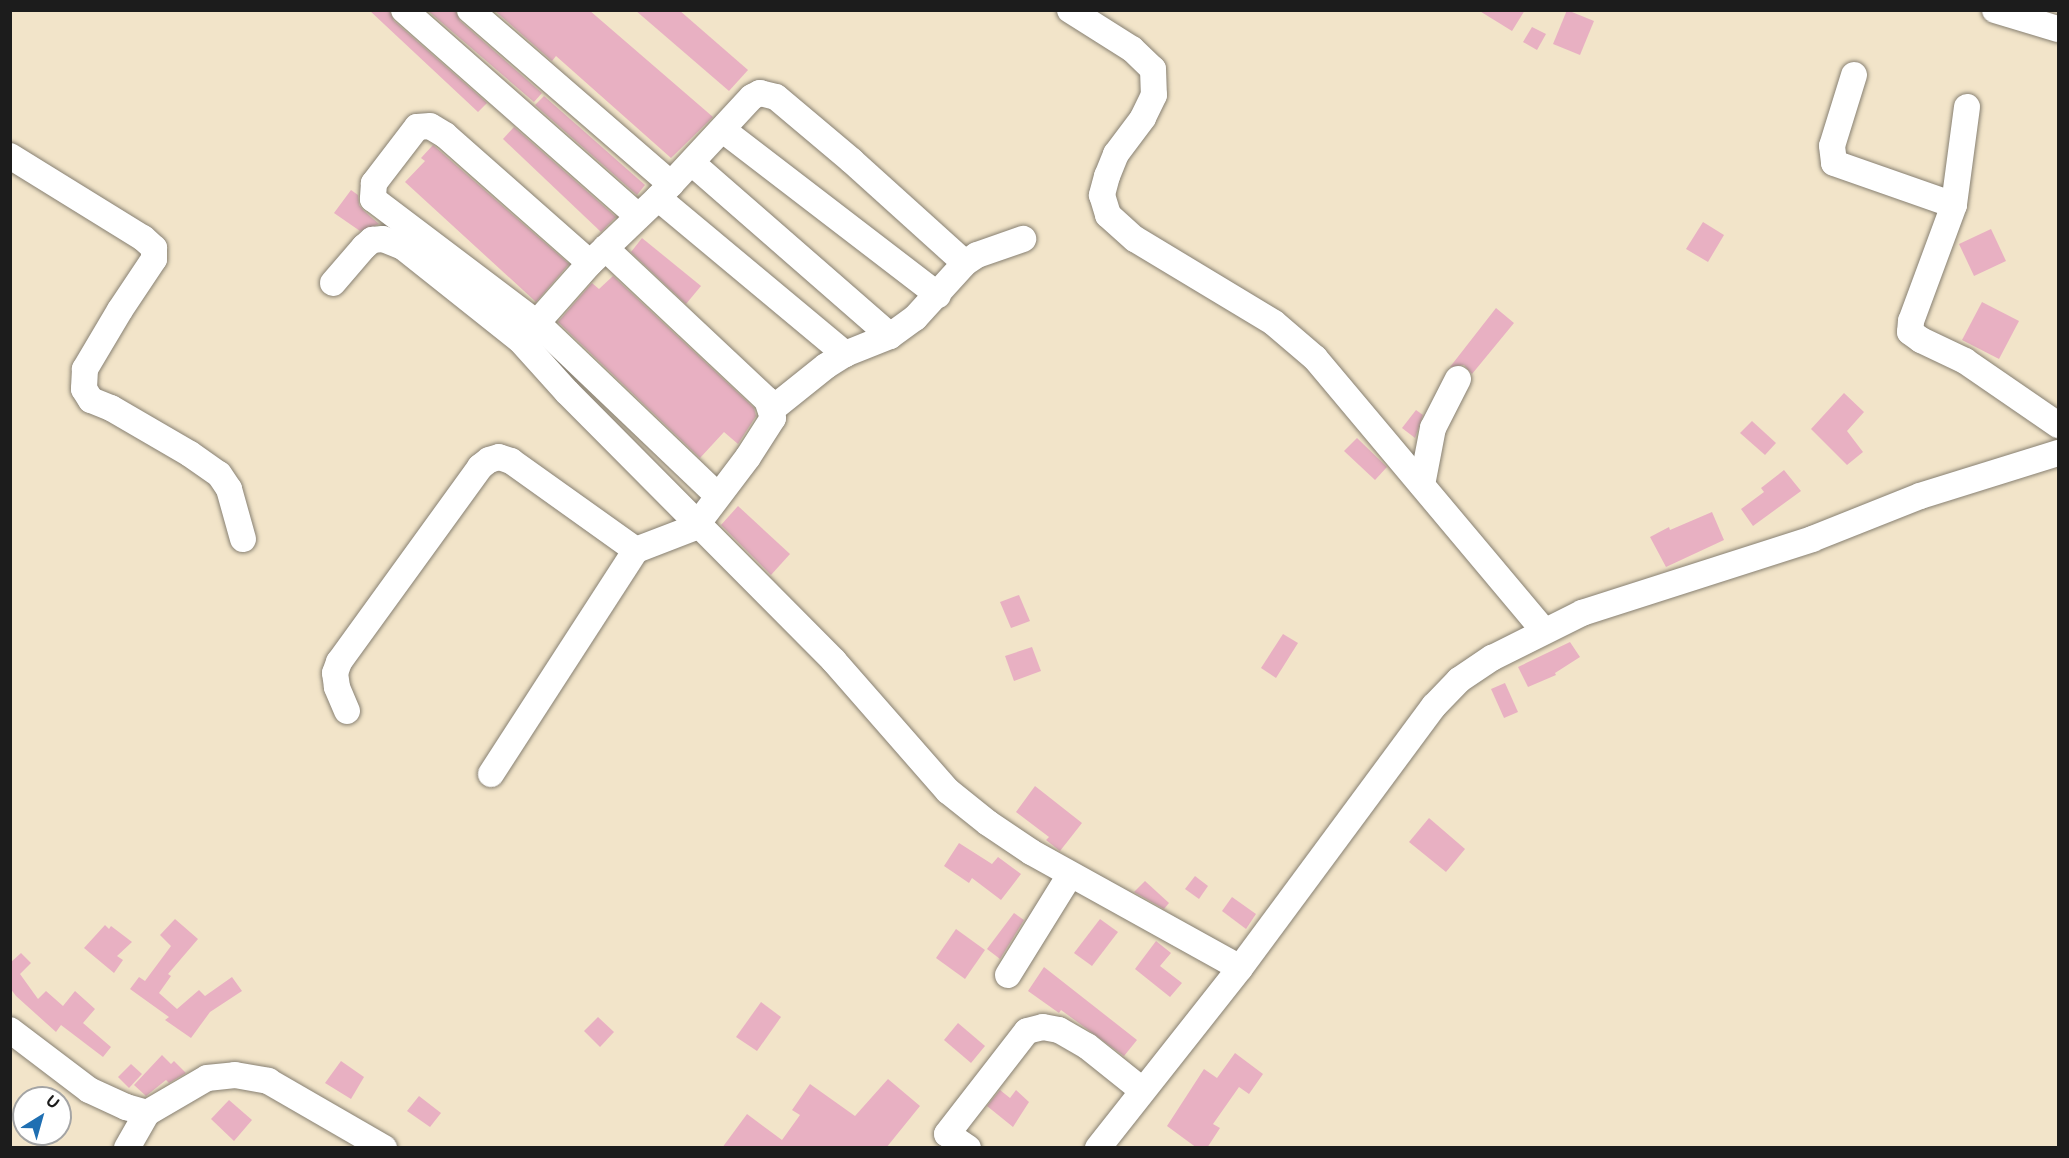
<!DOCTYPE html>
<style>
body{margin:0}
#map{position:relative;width:2069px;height:1158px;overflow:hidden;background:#f2e4c9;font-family:"Balsamiq Sans",sans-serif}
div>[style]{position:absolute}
.building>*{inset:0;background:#e8b0c2}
.roads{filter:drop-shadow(0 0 2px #878072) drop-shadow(0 0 2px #878072)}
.minor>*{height:26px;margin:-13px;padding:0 13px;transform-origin:13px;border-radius:13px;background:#fff}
span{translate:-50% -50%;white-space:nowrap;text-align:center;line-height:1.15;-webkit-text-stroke:4.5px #fff;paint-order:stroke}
.frame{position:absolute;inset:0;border:12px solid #1c1c1c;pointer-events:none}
.north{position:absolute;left:12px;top:1086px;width:60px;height:60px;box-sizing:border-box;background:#fff;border:2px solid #a4a4a4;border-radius:50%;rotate:37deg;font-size:16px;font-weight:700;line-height:24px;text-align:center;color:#1c1c1c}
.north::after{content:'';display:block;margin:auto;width:21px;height:27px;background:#1f6fb2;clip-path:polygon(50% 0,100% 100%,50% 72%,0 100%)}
</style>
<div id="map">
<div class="building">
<div style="clip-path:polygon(369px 10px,389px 10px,394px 21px,487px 103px,478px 112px)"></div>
<div style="clip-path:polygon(427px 10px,455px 10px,460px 21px,542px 93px,534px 102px)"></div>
<div style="clip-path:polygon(494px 10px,589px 10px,713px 117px,671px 158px,556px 56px,552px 61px)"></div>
<div style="clip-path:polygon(635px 10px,679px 10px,748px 70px,729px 91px)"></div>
<div style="clip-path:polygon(1478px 10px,1525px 10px,1512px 31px)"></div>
<div style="clip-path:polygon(1567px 10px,1594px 21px,1580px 55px,1553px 44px)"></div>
<div style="clip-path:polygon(1532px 27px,1546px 34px,1537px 50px,1523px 42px)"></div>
<div style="clip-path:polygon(544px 96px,645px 185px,637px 195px,535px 105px)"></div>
<div style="clip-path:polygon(514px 127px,616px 217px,601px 232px,503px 139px)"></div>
<div style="clip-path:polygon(433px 145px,569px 264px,536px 302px,405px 182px,425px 161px,421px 158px)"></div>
<div style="clip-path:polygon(351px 190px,358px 195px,359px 205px,364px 211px,379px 224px,360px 231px,334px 213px)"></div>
<div style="clip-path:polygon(1703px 222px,1724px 235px,1708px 262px,1686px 249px)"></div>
<div style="clip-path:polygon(1991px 229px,2006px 261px,1974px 276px,1959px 244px)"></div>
<div style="clip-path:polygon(642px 238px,701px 286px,686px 304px,631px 252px)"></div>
<div style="clip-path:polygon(613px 276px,754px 408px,756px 416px,738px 444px,724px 432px,700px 458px,558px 322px,592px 283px,599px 289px)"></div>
<div style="clip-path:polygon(1982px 302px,2019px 321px,1999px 359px,1962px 340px)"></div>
<div style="clip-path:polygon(1496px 308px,1514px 323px,1472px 374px,1464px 365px,1450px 367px)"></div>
<div style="clip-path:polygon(1844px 393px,1864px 412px,1847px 431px,1863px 452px,1847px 465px,1811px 429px)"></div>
<div style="clip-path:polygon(1416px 410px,1423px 415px,1415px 438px,1402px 428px)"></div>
<div style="clip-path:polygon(1752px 421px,1776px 443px,1765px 455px,1740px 433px)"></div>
<div style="clip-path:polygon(1357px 438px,1387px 467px,1375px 480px,1344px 451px)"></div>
<div style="clip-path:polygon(1784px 470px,1801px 491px,1753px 526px,1741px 509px,1764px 492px,1761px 488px)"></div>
<div style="clip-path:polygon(738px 506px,790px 554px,771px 575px,721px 525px)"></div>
<div style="clip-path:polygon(1712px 512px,1724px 540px,1666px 567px,1650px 537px,1669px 527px,1670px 530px)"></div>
<div style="clip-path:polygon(1019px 595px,1030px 621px,1011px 628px,1000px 602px)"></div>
<div style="clip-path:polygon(1283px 634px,1298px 643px,1276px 678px,1261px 668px)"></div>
<div style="clip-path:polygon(1570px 642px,1580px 657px,1555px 673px,1556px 675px,1528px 687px,1518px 667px)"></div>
<div style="clip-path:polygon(1032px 647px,1041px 671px,1014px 681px,1005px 656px)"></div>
<div style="clip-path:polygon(1505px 683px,1518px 712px,1504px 718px,1491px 689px)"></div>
<div style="clip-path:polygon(1035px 786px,1082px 823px,1060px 851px,1046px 840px,1049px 837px,1016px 812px)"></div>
<div style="clip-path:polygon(1429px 818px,1465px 849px,1446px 872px,1409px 842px)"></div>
<div style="clip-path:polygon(959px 843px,992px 864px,998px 857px,1021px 874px,1001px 900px,972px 878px,969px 883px,944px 866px)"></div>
<div style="clip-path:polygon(1195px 876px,1208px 886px,1199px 899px,1185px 889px)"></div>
<div style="clip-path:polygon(1145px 881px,1169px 903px,1164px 909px,1134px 892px)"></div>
<div style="clip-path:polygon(1232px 897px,1256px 914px,1246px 929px,1222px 911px)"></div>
<div style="clip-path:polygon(1014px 913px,1024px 920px,1000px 959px,987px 949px)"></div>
<div style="clip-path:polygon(175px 919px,198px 939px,168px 974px,171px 976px,159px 993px,177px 1009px,199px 990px,205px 996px,232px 977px,242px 991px,210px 1012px,191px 1038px,165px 1020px,169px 1017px,130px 989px,139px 977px,145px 981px,171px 946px,160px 935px)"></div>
<div style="clip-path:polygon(1100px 919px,1118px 932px,1092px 966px,1074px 953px)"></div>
<div style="clip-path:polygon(105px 925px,109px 929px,111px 926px,132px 942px,117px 956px,123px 960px,114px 973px,84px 948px)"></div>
<div style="clip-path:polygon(956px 929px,985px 950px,965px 979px,936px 958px)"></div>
<div style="clip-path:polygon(1156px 941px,1171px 953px,1160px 966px,1182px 983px,1170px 997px,1135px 969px)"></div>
<div style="clip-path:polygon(21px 953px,31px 963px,20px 974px,38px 999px,46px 991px,63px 1006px,75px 991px,95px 1009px,83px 1023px,111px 1047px,103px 1057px,61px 1025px,56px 1032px,16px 996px,10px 988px,10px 963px)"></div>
<div style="clip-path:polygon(1044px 967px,1137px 1040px,1124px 1056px,1061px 1010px,1059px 1013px,1028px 991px)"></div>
<div style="clip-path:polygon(761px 1002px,781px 1017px,757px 1051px,736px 1037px)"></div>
<div style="clip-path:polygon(598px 1017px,614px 1032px,600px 1047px,584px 1031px)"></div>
<div style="clip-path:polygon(958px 1023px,985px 1046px,971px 1063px,944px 1040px)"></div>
<div style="clip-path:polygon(1235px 1053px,1263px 1074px,1249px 1094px,1239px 1087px,1213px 1124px,1220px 1128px,1207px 1148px,1197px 1148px,1167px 1126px,1204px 1069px,1217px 1078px)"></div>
<div style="clip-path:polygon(162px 1055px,171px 1064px,174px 1061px,186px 1073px,169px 1083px,166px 1080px,146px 1096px,134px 1085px)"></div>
<div style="clip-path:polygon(341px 1061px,364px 1077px,351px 1099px,325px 1083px)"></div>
<div style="clip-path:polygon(131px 1064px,142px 1074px,129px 1088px,118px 1077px)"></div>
<div style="clip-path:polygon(888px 1079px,920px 1106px,886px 1148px,722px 1148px,747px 1114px,782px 1140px,800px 1115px,792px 1110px,810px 1084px,855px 1116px)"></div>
<div style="clip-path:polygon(1000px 1090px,1010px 1098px,1016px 1090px,1029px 1102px,1013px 1127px,987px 1106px)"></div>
<div style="clip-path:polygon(419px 1096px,441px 1113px,430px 1127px,407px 1111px)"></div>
<div style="clip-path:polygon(229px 1100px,252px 1120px,234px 1141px,211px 1119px)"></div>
</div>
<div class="roads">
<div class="minor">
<div style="left:404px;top:10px;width:312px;rotate:41.4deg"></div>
<div style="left:470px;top:10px;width:266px;rotate:40.9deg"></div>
<div style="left:1070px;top:10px;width:73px;rotate:32.2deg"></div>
<div style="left:1132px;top:49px;width:29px;rotate:44deg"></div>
<div style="left:1153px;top:69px;width:26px;rotate:88deg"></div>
<div style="left:1154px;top:95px;width:25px;rotate:116deg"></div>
<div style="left:1143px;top:118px;width:45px;rotate:126.9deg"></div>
<div style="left:1116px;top:154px;width:24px;rotate:112deg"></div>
<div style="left:1107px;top:176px;width:20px;rotate:105deg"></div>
<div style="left:1102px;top:195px;width:21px;rotate:73deg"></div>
<div style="left:1108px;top:215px;width:36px;rotate:42deg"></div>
<div style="left:1135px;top:239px;width:162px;rotate:31.1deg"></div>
<div style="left:1274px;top:323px;width:54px;rotate:40.5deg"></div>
<div style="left:1315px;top:358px;width:356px;rotate:50deg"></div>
<div style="left:1995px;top:10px;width:66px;rotate:16.8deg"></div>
<div style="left:1854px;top:75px;width:74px;rotate:107.2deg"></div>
<div style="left:1832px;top:146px;width:17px;rotate:83deg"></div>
<div style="left:1834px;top:163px;width:127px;rotate:19.3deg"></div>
<div style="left:1967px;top:107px;width:99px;rotate:97.6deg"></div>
<div style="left:1954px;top:205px;width:124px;rotate:110.3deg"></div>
<div style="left:1911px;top:321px;width:11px;rotate:95deg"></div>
<div style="left:1910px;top:332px;width:14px;rotate:36deg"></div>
<div style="left:1921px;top:340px;width:49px;rotate:25.5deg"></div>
<div style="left:1965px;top:361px;width:113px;rotate:34.5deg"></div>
<div style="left:723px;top:130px;width:271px;rotate:37.5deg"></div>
<div style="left:10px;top:156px;width:156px;rotate:31.7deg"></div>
<div style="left:143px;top:238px;width:15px;rotate:42deg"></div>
<div style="left:154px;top:248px;width:11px;rotate:90deg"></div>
<div style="left:154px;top:259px;width:61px;rotate:123.7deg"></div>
<div style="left:120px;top:310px;width:69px;rotate:120.7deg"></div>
<div style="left:85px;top:369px;width:20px;rotate:93deg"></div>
<div style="left:84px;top:389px;width:13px;rotate:58deg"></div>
<div style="left:91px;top:400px;width:22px;rotate:22deg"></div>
<div style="left:111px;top:408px;width:91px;rotate:30.2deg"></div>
<div style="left:190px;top:454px;width:35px;rotate:35deg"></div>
<div style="left:219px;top:474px;width:18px;rotate:56deg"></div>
<div style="left:229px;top:489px;width:52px;rotate:74.4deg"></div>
<div style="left:692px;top:163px;width:263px;rotate:41.1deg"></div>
<div style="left:658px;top:198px;width:244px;rotate:39.8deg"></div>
<div style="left:590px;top:263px;width:193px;rotate:-138.6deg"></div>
<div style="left:445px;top:135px;width:17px;rotate:-149deg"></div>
<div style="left:430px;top:126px;width:13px;rotate:176deg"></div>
<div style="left:417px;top:127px;width:71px;rotate:127.5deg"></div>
<div style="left:374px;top:183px;width:16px;rotate:94deg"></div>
<div style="left:373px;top:199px;width:206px;rotate:37.1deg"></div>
<div style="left:537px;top:323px;width:250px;rotate:43.7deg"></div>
<div style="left:333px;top:283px;width:48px;rotate:-49.3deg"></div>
<div style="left:364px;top:247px;width:11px;rotate:-41deg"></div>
<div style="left:372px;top:240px;width:11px;rotate:-5deg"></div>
<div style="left:383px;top:239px;width:22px;rotate:22deg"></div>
<div style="left:403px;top:247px;width:151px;rotate:38.5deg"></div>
<div style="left:521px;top:341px;width:69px;rotate:48deg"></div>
<div style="left:567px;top:392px;width:379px;rotate:45.2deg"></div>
<div style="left:834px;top:661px;width:173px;rotate:48.8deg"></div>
<div style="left:948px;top:791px;width:51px;rotate:38.7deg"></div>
<div style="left:988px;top:823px;width:52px;rotate:34deg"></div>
<div style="left:1031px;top:852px;width:239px;rotate:29deg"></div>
<div style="left:527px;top:334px;width:95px;rotate:-48.4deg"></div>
<div style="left:590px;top:263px;width:94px;rotate:-43.7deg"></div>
<div style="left:658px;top:198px;width:138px;rotate:-47.1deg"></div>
<div style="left:752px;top:97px;width:9px;rotate:-27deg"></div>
<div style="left:760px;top:93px;width:16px;rotate:14deg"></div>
<div style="left:776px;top:97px;width:99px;rotate:40.1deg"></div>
<div style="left:852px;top:161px;width:152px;rotate:42.1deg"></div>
<div style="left:771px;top:410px;width:70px;rotate:-38.7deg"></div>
<div style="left:826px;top:366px;width:22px;rotate:-32deg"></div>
<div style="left:845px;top:354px;width:48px;rotate:-21.8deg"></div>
<div style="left:890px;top:336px;width:31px;rotate:-36deg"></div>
<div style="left:915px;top:318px;width:74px;rotate:-47.7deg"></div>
<div style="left:965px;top:263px;width:14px;rotate:-34deg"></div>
<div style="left:977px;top:255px;width:49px;rotate:-19.2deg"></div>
<div style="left:1422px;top:485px;width:58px;rotate:-79.1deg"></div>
<div style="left:1433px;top:428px;width:55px;rotate:-63deg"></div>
<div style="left:347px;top:711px;width:26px;rotate:-113deg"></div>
<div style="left:337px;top:687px;width:14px;rotate:-98deg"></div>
<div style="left:335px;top:673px;width:12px;rotate:-70deg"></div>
<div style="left:339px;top:662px;width:241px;rotate:-54.1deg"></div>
<div style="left:480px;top:467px;width:11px;rotate:-38deg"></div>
<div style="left:489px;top:460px;width:10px;rotate:-17deg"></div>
<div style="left:499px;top:457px;width:13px;rotate:18deg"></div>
<div style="left:511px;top:461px;width:153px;rotate:35.5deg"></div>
<div style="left:636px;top:550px;width:70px;rotate:-21deg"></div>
<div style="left:701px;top:525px;width:7px;rotate:-82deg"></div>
<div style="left:702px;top:518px;width:76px;rotate:-53deg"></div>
<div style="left:748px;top:457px;width:46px;rotate:-57.3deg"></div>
<div style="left:773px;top:418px;width:19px;rotate:-108deg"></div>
<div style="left:767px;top:400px;width:222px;rotate:-136.8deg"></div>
<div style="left:491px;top:774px;width:267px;rotate:-57.1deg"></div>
<div style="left:1008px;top:975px;width:118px;rotate:-58.2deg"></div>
<div style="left:10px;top:1030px;width:99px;rotate:37.2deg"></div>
<div style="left:89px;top:1090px;width:41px;rotate:24.7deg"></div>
<div style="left:126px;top:1107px;width:22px;rotate:16deg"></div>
<div style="left:147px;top:1113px;width:69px;rotate:-30.3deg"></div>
<div style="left:207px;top:1078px;width:28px;rotate:-6deg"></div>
<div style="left:235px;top:1075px;width:34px;rotate:10deg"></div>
<div style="left:268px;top:1081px;width:134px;rotate:30deg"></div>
<div style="left:127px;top:1148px;width:40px;rotate:-60.3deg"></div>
<div style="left:968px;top:1148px;width:25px;rotate:-146deg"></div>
<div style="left:947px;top:1134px;width:130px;rotate:-52.2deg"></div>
<div style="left:1027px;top:1031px;width:16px;rotate:-14deg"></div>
<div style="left:1043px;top:1027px;width:16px;rotate:11deg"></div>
<div style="left:1059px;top:1030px;width:32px;rotate:30deg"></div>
<div style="left:1087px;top:1046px;width:70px;rotate:38.7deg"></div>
<div style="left:1098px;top:1148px;width:229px;rotate:-51.7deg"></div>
<div style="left:1240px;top:968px;width:326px;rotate:-53.5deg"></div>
<div style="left:1434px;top:706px;width:36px;rotate:-46deg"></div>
<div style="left:1459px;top:680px;width:40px;rotate:-34deg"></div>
<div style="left:1492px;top:658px;width:101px;rotate:-26.6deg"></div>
<div style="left:1582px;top:613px;width:242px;rotate:-17.8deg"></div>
<div style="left:1812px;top:539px;width:116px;rotate:-21.7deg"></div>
<div style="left:1920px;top:496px;width:145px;rotate:-17.3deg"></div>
</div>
</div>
<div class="frame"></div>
<div class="north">U</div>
</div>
